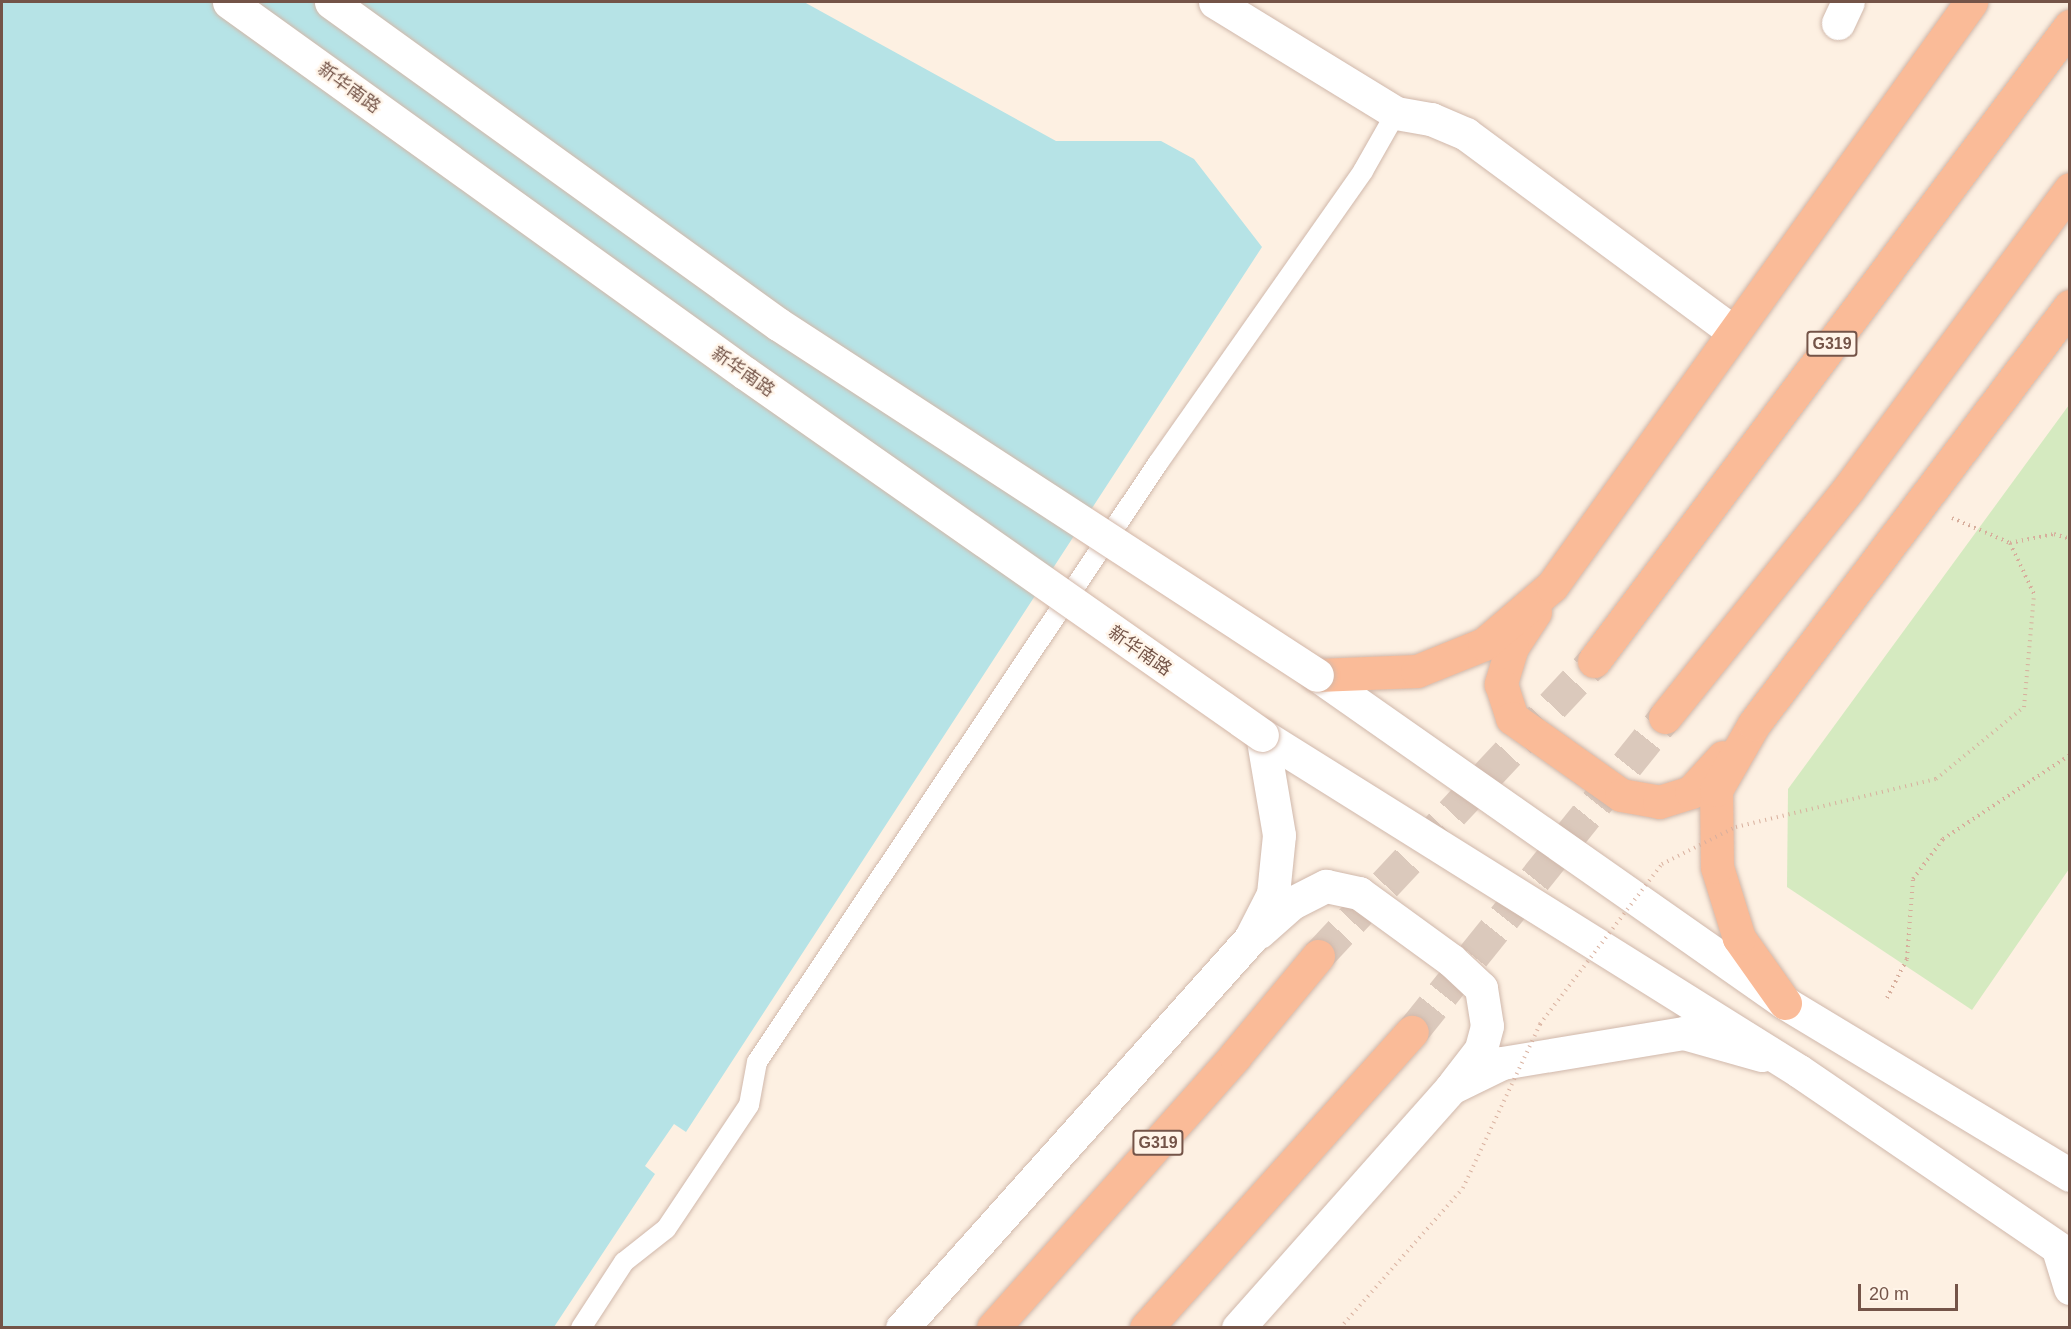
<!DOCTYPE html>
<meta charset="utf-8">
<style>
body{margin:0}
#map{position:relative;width:2071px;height:1329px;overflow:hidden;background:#fdf0e2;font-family:Helvetica,"Noto Sans SC",sans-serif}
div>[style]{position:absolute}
.green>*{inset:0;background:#d5eac0}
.water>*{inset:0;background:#b6e3e6}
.secondary-tunnel>*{height:33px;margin-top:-16.5px;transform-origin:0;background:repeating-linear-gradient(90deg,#dbc9bc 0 33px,transparent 0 49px)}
.trunk-tunnel>*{height:33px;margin-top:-16.5px;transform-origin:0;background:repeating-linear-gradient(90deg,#dbc9bc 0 33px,transparent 0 49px)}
.path>*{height:4px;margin-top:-2px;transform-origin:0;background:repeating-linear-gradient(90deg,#d7ae9c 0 1.5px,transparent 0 6px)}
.roads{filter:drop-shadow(0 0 2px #d0b8ab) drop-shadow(0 0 2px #d0b8ab)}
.service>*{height:20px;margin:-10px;padding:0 10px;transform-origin:10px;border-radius:10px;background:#fff}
.minor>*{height:33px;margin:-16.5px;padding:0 16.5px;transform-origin:16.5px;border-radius:16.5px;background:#fff}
.tertiary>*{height:33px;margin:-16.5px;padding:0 16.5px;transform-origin:16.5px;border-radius:16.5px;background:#fff}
.secondary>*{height:33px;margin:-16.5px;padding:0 16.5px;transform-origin:16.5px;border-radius:16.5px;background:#fff}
.trunk>*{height:33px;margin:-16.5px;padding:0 16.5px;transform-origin:16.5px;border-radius:16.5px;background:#fabb98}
.path-bridge>*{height:4px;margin-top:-2px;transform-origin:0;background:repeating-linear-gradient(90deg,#d7ae9c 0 1.5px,transparent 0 6px)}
.bridges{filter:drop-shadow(0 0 2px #d3b7a8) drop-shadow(0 0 2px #d3b7a8)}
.secondary-bridge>*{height:33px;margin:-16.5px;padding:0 16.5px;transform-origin:16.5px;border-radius:16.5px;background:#fff}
span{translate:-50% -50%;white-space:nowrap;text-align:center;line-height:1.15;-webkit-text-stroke:4.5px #fff4e8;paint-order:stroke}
.shield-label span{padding:2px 4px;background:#fff4e8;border:2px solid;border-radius:4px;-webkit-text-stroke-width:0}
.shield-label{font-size:16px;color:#745448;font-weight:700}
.street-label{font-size:18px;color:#745448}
.frame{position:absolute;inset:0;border:3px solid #745448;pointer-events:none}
.scale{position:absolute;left:1858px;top:1284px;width:100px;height:27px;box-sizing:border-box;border:3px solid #745448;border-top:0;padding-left:8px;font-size:18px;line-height:21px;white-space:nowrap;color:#745448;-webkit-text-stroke:4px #fff4e8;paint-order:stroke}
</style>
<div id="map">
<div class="green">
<div style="clip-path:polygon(2069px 405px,2069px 869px,1972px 1010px,1787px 887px,1788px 789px)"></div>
</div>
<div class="water">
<div style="clip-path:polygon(2px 2px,804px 2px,1056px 141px,1161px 141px,1194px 159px,1262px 247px,686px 1132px,674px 1124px,645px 1166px,655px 1174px,554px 1327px,2px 1328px)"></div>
</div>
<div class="secondary-tunnel">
<div style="left:1318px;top:956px;width:404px;rotate:-46.9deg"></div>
</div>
<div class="trunk-tunnel">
<div style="left:1412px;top:1032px;width:404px;rotate:-51.2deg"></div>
</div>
<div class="path">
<div style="left:1952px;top:518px;width:63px;rotate:23.3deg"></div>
<div style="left:2010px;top:543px;width:56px;rotate:64.8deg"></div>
<div style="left:2010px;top:543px;width:45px;rotate:-11.6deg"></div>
<div style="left:2054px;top:534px;width:17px;rotate:17deg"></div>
<div style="left:1887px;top:998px;width:44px;rotate:-62.9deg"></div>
<div style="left:1907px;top:959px;width:80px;rotate:-85.7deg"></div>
<div style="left:1913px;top:879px;width:50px;rotate:-53.1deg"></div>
<div style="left:1943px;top:839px;width:152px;rotate:-33.5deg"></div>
</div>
<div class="roads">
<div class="service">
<div style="left:581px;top:1328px;width:79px;rotate:-56.9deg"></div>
<div style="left:624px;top:1262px;width:53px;rotate:-38.2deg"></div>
<div style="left:666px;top:1229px;width:149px;rotate:-56.2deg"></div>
<div style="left:749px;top:1105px;width:44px;rotate:-79.5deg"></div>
<div style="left:757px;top:1062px;width:721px;rotate:-56.2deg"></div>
<div style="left:1158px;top:463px;width:357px;rotate:-54.9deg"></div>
<div style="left:1363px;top:171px;width:67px;rotate:-60.4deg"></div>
</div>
<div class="minor">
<div style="left:1215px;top:2px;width:212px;rotate:31.5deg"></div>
<div style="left:1396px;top:113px;width:36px;rotate:10deg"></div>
<div style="left:1431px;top:119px;width:38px;rotate:23deg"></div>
<div style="left:1466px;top:134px;width:330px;rotate:36.5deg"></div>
<div style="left:1838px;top:23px;width:23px;rotate:-65deg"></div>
</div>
<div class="tertiary">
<div style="left:1259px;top:932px;width:44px;rotate:-41.3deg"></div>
<div style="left:1292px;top:903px;width:38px;rotate:-27deg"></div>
<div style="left:1326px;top:886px;width:34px;rotate:12deg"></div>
<div style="left:1359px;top:893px;width:114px;rotate:36.1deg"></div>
<div style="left:1451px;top:960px;width:41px;rotate:43deg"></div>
<div style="left:1481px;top:988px;width:38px;rotate:81deg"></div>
<div style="left:1487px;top:1026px;width:24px;rotate:105deg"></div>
<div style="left:1481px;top:1049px;width:44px;rotate:127.6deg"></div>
<div style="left:902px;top:1328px;width:522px;rotate:-48.18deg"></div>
<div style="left:1250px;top:939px;width:51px;rotate:-62.9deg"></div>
<div style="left:1273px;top:894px;width:59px;rotate:-84.2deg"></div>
<div style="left:1279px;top:835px;width:101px;rotate:-99.6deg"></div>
<div style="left:1238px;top:1328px;width:321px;rotate:-48.4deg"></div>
<div style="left:1451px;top:1088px;width:57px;rotate:-26.1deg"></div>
<div style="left:1502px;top:1063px;width:184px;rotate:-9.4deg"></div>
<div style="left:1684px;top:1033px;width:81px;rotate:15.8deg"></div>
</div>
<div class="secondary">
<div style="left:1317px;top:675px;width:571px;rotate:35.02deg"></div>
<div style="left:1785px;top:1003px;width:333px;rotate:31.1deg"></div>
<div style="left:1262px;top:735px;width:633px;rotate:32.03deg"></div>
<div style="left:1799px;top:1071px;width:328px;rotate:34.3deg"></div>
<div style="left:2058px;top:1249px;width:41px;rotate:72.9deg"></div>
</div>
<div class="trunk">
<div style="left:1535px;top:612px;width:42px;rotate:123.3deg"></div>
<div style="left:1512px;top:647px;width:39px;rotate:107deg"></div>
<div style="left:1501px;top:684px;width:36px;rotate:72deg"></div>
<div style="left:1512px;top:718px;width:133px;rotate:35.2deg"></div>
<div style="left:1621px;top:795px;width:39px;rotate:10deg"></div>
<div style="left:1659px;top:802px;width:34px;rotate:-17deg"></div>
<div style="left:1691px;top:792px;width:47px;rotate:-47.6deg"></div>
<div style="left:1594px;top:661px;width:794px;rotate:-53.14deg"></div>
<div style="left:1317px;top:675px;width:100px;rotate:-2.3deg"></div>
<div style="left:1417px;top:671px;width:72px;rotate:-21.9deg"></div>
<div style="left:1484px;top:644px;width:89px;rotate:-40.5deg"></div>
<div style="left:1552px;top:586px;width:719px;rotate:-54.34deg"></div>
<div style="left:1665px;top:717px;width:294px;rotate:-51.2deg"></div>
<div style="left:1849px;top:488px;width:372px;rotate:-53.5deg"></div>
<div style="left:1785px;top:1003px;width:80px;rotate:-125.3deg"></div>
<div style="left:1739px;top:938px;width:74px;rotate:-107.2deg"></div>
<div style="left:1717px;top:867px;width:77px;rotate:-90.7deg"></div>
<div style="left:1716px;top:790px;width:76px;rotate:-60.1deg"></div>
<div style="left:1754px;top:724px;width:524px;rotate:-52.91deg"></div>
<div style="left:993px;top:1328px;width:364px;rotate:-48.3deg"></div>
<div style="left:1235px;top:1056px;width:130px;rotate:-50.3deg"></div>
<div style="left:1146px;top:1328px;width:398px;rotate:-48.1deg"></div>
</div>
</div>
<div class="path-bridge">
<div style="left:1340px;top:1328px;width:186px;rotate:-48.7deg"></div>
<div style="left:1463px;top:1188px;width:181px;rotate:-64.8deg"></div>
<div style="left:1540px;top:1024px;width:201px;rotate:-52.7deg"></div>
<div style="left:1662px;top:864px;width:83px;rotate:-26.6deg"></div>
<div style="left:1736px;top:827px;width:206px;rotate:-13.5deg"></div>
<div style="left:1936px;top:779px;width:114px;rotate:-39.3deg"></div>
<div style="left:2024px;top:707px;width:113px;rotate:-84.9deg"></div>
</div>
<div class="bridges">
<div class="secondary-bridge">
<div style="left:229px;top:2px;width:636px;rotate:35.72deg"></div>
<div style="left:745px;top:373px;width:631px;rotate:35deg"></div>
<div style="left:331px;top:2px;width:551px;rotate:35.77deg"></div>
<div style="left:778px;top:324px;width:643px;rotate:33.07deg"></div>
</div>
</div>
<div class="shield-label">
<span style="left:1832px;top:344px">G319</span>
<span style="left:1158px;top:1143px">G319</span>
</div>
<div class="street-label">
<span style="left:349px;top:88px;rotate:36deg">新华南路</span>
<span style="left:743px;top:372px;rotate:35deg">新华南路</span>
<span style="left:1140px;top:651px;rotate:35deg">新华南路</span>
</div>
<div class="frame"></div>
<div class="scale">20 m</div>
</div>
